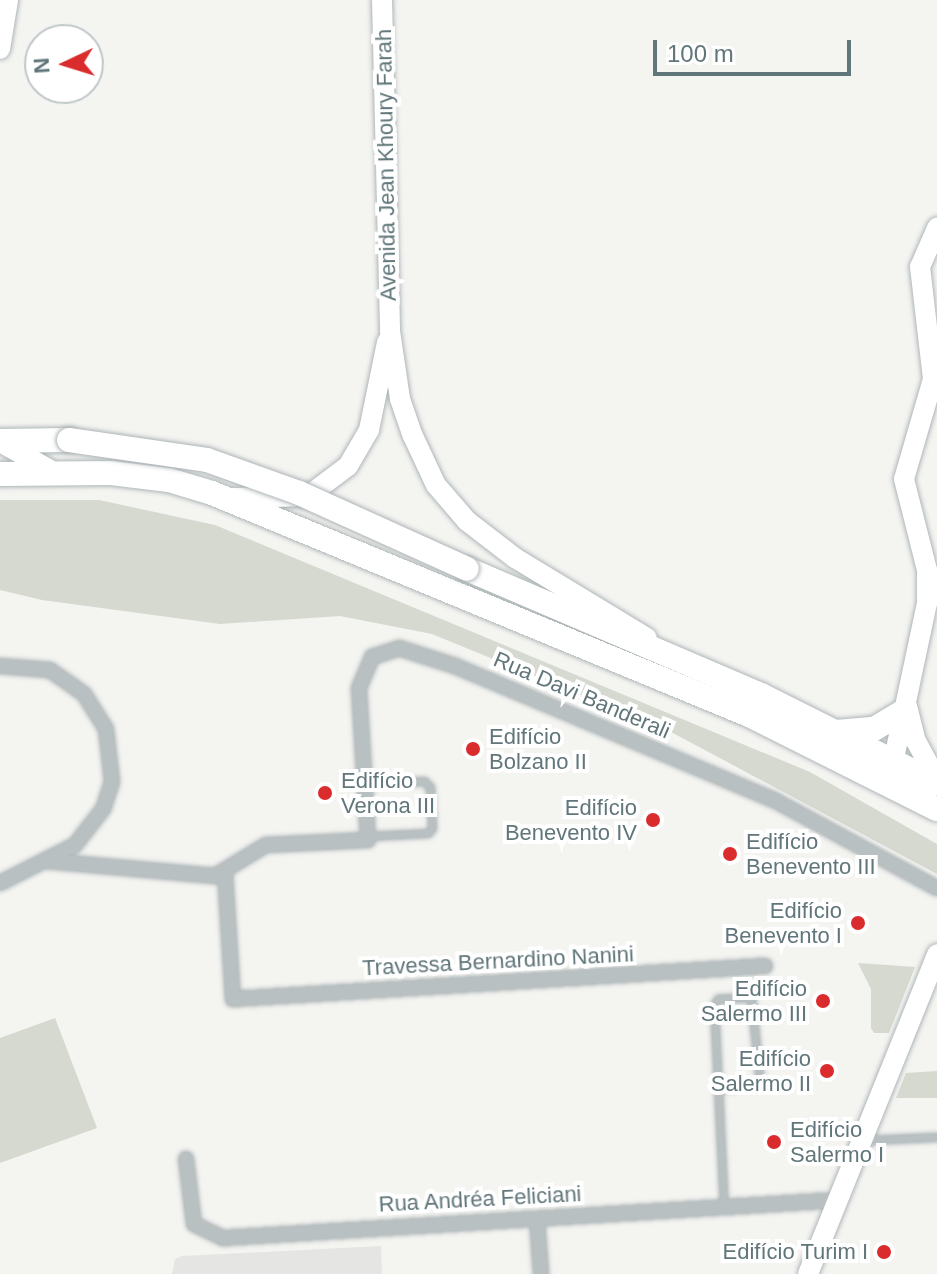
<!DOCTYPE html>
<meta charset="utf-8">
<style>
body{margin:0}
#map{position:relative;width:937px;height:1274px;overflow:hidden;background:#f4f4f1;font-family:Helvetica,sans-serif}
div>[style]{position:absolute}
.built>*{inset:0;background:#e5e5e4}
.green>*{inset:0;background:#d5d9d0}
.roads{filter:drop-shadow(0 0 2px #aeb6b8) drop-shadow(0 0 2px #aeb6b8)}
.lane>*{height:7px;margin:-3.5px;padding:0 3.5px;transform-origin:3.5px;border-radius:3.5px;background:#b9c0c1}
.street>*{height:14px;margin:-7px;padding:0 7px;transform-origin:7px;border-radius:7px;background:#b9c0c1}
.secondary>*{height:20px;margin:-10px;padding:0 10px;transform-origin:10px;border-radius:10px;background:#fff}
.primary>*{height:24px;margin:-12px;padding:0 12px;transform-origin:12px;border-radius:12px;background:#fff}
.bridges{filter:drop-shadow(0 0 2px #adb4b6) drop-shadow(0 0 2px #adb4b6)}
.primary-bridge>*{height:24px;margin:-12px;padding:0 12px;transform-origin:12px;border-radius:12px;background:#fff}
.dots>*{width:22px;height:22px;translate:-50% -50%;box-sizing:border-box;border:4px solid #fff;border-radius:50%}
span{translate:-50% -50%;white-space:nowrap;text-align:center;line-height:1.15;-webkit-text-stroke:8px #fff;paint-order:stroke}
.street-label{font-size:22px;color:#61767a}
.poi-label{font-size:22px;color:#61767a}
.left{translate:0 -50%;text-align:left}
.right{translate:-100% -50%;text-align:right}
.north{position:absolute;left:24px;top:24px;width:80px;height:80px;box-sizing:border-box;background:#fff;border:2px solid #c0c8ca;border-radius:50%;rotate:266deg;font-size:22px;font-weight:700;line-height:32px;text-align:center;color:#61767a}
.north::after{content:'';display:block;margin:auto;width:28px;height:36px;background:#da2b2d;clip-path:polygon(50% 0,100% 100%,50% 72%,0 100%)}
.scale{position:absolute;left:653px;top:40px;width:198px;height:36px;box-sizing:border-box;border:4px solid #61767a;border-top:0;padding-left:10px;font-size:24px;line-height:28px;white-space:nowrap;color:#61767a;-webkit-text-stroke:6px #fff;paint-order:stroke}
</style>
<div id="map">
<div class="built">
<div style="clip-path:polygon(381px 1246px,382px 1274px,172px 1274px,175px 1259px,182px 1256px)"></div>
</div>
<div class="green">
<div style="clip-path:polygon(0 500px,99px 500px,215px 525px,810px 772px,937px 844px,937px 874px,671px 732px,432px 634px,340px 616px,220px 624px,42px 600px,0 590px)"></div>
<div style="clip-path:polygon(858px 963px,915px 967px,889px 1033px,874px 1033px,871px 1028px,871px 989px)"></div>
<div style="clip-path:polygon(55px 1018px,97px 1128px,0 1163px,0 1038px)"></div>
<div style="clip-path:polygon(937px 1071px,937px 1098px,896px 1098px,906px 1073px)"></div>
</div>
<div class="roads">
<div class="lane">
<div style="left:365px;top:784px;width:59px;rotate:-2.9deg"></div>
<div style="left:424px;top:781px;width:8px;rotate:45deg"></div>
<div style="left:430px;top:787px;width:41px;rotate:87.2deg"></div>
<div style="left:432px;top:828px;width:6px;rotate:129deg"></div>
<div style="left:428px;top:833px;width:60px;rotate:177.1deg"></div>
<div style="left:718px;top:1089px;width:42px;rotate:-8.1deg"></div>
<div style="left:760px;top:1083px;width:86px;rotate:-96deg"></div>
<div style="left:751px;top:997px;width:33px;rotate:177deg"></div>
<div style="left:718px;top:999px;width:7px;rotate:124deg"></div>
<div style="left:714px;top:1005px;width:202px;rotate:87.2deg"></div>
<div style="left:865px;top:1140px;width:72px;rotate:-2.4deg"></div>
</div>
<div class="street">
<div style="left:0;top:666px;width:50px;rotate:4.6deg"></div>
<div style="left:50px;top:670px;width:42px;rotate:35.2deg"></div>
<div style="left:84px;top:694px;width:41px;rotate:57.8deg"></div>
<div style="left:106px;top:729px;width:53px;rotate:83.5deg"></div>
<div style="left:112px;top:782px;width:28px;rotate:108deg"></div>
<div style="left:103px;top:809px;width:46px;rotate:127.9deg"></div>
<div style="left:75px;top:845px;width:84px;rotate:153.1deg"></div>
<div style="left:47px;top:861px;width:169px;rotate:5.1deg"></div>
<div style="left:215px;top:876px;width:60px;rotate:-31.3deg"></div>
<div style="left:266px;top:845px;width:102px;rotate:-2.8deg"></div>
<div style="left:368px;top:840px;width:152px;rotate:-93.4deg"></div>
<div style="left:359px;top:688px;width:34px;rotate:-67deg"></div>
<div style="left:372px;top:657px;width:28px;rotate:-18deg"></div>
<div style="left:399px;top:648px;width:59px;rotate:17.8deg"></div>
<div style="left:455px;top:666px;width:346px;rotate:22.8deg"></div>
<div style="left:774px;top:800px;width:185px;rotate:28.4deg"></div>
<div style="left:225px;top:873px;width:126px;rotate:86.4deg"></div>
<div style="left:233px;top:999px;width:533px;rotate:-3.55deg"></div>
<div style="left:186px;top:1159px;width:65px;rotate:83deg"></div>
<div style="left:194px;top:1224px;width:32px;rotate:26deg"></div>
<div style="left:223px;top:1238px;width:617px;rotate:-3.53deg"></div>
<div style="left:537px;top:1219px;width:55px;rotate:85.8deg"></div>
</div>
<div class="secondary">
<div style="left:382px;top:0;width:331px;rotate:88.6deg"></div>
<div style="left:390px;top:331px;width:69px;rotate:81.6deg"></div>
<div style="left:400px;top:399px;width:39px;rotate:71deg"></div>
<div style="left:413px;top:436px;width:54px;rotate:64.9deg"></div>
<div style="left:436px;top:485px;width:48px;rotate:49.3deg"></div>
<div style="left:467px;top:521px;width:61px;rotate:37.6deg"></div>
<div style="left:515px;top:558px;width:154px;rotate:31.2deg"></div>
<div style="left:0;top:49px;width:50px;rotate:-80.7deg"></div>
<div style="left:0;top:442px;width:60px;rotate:29.1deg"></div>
<div style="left:234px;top:498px;width:74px;rotate:-1.5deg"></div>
<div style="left:308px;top:496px;width:50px;rotate:-36.9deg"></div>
<div style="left:348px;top:466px;width:42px;rotate:-59.7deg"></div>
<div style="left:369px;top:430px;width:90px;rotate:-78.4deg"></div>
<div style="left:907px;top:706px;width:36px;rotate:76deg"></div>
<div style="left:916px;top:741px;width:44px;rotate:61.7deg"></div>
<div style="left:893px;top:763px;width:164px;rotate:-78deg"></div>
<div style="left:927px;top:603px;width:33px;rotate:-90deg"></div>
<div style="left:927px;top:570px;width:94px;rotate:-104.2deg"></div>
<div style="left:904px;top:479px;width:104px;rotate:-73.8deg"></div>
<div style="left:933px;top:379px;width:113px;rotate:-96.6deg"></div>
<div style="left:920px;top:267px;width:43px;rotate:-66.4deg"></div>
<div style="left:808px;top:1274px;width:345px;rotate:-68deg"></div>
</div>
<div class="primary">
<div style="left:0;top:441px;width:69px;rotate:-0.8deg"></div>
<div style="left:0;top:474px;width:111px;rotate:-0.5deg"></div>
<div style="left:111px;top:473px;width:58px;rotate:6.9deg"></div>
<div style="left:169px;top:480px;width:45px;rotate:16.8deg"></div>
<div style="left:212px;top:493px;width:581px;rotate:22.46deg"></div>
<div style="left:749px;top:715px;width:210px;rotate:26.6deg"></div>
<div style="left:467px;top:569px;width:320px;rotate:23.2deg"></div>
<div style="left:761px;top:695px;width:197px;rotate:26.6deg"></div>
<div style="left:836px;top:732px;width:38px;rotate:-5deg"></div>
<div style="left:874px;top:729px;width:35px;rotate:-31deg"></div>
</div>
</div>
<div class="bridges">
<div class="primary-bridge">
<div style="left:69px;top:440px;width:139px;rotate:8.2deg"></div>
<div style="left:207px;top:460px;width:98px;rotate:19.7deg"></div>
<div style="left:299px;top:493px;width:184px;rotate:24.3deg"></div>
</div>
</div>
<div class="dots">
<div style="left:473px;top:749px;background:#da2b2d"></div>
<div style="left:325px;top:793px;background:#da2b2d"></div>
<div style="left:653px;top:820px;background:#da2b2d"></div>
<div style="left:730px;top:854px;background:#da2b2d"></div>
<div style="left:858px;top:923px;background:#da2b2d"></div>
<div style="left:823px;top:1001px;background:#da2b2d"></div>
<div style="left:827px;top:1071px;background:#da2b2d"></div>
<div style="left:774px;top:1142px;background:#da2b2d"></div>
<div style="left:884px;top:1252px;background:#da2b2d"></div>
</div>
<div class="street-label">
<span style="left:386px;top:165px;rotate:-91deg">Avenida Jean Khoury Farah</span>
<span style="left:582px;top:695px;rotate:23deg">Rua Davi Banderali</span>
<span style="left:498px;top:961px;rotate:-3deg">Travessa Bernardino Nanini</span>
<span style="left:480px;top:1199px;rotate:-3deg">Rua Andréa Feliciani</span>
</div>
<div class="poi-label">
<span class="left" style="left:489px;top:749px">Edifício<br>Bolzano II</span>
<span class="left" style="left:341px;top:793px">Edifício<br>Verona III</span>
<span class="right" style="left:637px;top:820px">Edifício<br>Benevento IV</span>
<span class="left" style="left:746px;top:854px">Edifício<br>Benevento III</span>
<span class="right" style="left:842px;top:923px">Edifício<br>Benevento I</span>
<span class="right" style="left:807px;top:1001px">Edifício<br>Salermo III</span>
<span class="right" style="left:811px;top:1071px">Edifício<br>Salermo II</span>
<span class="left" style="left:790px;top:1142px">Edifício<br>Salermo I</span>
<span class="right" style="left:868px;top:1252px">Edifício Turim I</span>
</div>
<div class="north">N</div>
<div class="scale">100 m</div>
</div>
